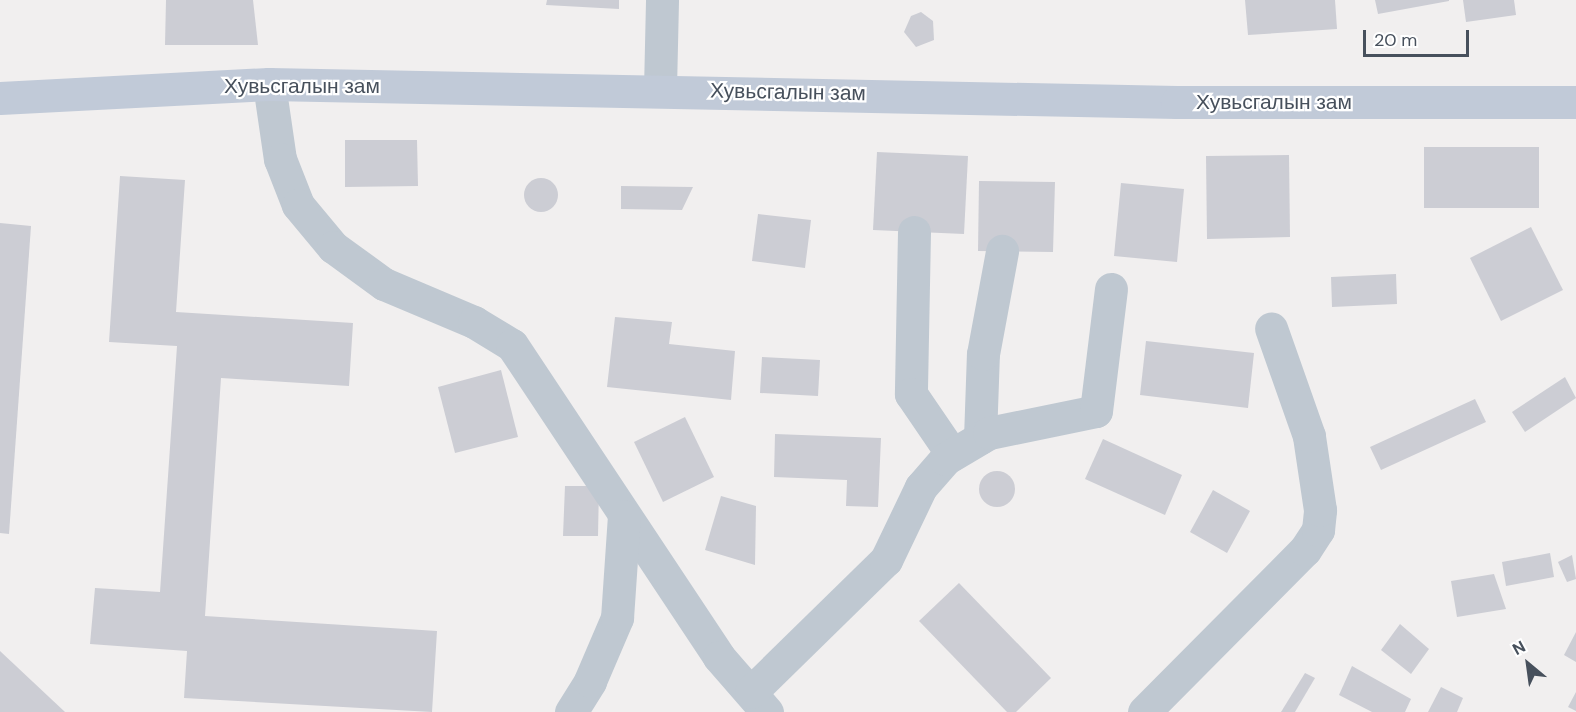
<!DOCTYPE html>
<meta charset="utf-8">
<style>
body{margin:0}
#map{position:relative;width:1576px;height:712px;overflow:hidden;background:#f1efef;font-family:"DM Sans",sans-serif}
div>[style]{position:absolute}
.building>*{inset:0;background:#cccdd4}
.round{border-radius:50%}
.minor>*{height:33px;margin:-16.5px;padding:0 16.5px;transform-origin:16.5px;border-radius:16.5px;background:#bfc8d1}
.secondary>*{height:33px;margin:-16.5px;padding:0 16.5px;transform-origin:16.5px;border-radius:16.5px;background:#c1cad8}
span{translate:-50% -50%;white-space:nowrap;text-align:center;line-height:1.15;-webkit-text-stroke:4.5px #fff;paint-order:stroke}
.street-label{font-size:21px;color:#47505c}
.north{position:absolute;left:1498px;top:634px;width:60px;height:60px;-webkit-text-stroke:4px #fff;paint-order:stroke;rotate:331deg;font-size:16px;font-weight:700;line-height:24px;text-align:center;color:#47505c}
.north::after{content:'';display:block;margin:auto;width:21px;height:27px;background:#47505c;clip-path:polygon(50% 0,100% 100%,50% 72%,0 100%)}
.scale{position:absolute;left:1363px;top:30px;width:106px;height:27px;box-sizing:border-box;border:3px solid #47505c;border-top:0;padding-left:8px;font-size:18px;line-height:21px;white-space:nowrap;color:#47505c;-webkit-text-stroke:4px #fff;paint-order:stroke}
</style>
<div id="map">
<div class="building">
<div style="clip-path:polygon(166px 0,253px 0,258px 45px,165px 45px)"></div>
<div style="clip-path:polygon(547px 0,619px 0,619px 9px,546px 5px)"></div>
<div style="clip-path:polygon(1245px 0,1335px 0,1337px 29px,1248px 35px)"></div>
<div style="clip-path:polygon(1375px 0,1449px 0,1449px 1px,1378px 14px)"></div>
<div style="clip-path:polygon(1463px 0,1514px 0,1516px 15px,1466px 22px)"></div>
<div style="clip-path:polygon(921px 12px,933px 21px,934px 40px,916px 47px,904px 32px,911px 16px)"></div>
<div style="clip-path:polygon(345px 140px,417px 140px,418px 186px,345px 187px)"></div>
<div style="clip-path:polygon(1424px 147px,1539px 147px,1539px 208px,1424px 208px)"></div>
<div style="clip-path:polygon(877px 152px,968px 156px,964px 234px,873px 230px)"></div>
<div style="clip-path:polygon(1289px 155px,1290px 237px,1207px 239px,1206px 156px)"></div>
<div style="clip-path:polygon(120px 176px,185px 180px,176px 312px,353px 323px,349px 386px,221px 378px,205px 616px,437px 631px,432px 712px,184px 698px,187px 651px,90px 644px,95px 588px,160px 592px,177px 346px,109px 342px)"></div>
<div class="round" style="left:524px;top:178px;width:34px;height:34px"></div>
<div style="clip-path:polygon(979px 181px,1055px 182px,1053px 252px,978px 251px)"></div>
<div style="clip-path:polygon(1121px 183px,1184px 189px,1177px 262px,1114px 256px)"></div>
<div style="clip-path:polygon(621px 186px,693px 187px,682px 210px,621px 209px)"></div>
<div style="clip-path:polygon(758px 214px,811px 220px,805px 268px,752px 261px)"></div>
<div style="clip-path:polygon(0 223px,31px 226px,9px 534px,0 533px)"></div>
<div style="clip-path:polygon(1531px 227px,1563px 290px,1501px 321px,1470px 258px)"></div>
<div style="clip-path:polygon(1396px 274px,1397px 304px,1332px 307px,1331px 277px)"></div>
<div style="clip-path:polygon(615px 317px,672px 322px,669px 344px,735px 351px,731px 400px,607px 387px)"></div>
<div style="clip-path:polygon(1146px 341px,1254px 353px,1248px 408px,1140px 395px)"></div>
<div style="clip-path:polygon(762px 357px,820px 360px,818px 396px,760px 393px)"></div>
<div style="clip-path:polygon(501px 370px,518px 437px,455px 453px,438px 387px)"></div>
<div style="clip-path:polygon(1565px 377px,1576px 398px,1525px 432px,1512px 412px)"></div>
<div style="clip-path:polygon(1475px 399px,1486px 422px,1381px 470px,1370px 447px)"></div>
<div style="clip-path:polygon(685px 417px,714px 477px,663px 502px,634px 442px)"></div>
<div style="clip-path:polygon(775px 434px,881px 438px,878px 507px,846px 506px,847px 480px,774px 477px)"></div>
<div style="clip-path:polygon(1103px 439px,1182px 475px,1165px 515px,1085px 479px)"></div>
<div class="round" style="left:979px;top:471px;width:36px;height:36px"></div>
<div style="clip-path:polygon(565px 486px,599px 486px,598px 536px,563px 536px)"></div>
<div style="clip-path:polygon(1213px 490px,1250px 511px,1227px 553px,1190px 532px)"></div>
<div style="clip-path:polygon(721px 496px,756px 506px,755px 565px,705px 550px)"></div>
<div style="clip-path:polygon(1550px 553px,1554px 577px,1506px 586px,1502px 562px)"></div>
<div style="clip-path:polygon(1572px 555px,1576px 579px,1567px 582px,1558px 562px)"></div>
<div style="clip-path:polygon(1494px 574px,1506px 609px,1457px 617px,1451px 581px)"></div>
<div style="clip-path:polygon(959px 583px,1051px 678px,1016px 712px,1007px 712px,919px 621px)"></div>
<div style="clip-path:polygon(1400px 624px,1429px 649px,1411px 674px,1381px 650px)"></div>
<div style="clip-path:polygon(1576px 632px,1576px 662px,1564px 655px)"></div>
<div style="clip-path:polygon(0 651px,65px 712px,0 712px)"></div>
<div style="clip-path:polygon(1352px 666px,1411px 699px,1405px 712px,1372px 712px,1339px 695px)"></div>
<div style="clip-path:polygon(1305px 673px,1315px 678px,1295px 712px,1281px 712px)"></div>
<div style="clip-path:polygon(1441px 687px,1463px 698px,1457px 712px,1428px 712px)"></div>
<div style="clip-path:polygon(1576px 692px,1576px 711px,1568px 707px)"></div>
</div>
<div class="minor">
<div style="left:269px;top:84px;width:76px;rotate:81.7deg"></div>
<div style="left:280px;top:159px;width:49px;rotate:68.6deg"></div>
<div style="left:298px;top:205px;width:55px;rotate:50.2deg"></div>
<div style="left:333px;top:247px;width:63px;rotate:36deg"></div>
<div style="left:384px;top:284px;width:98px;rotate:22.9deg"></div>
<div style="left:474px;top:322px;width:44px;rotate:31.2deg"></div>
<div style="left:512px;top:345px;width:374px;rotate:56.4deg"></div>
<div style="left:719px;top:657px;width:73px;rotate:48.9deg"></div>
<div style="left:660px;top:89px;width:89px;rotate:-88.7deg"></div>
<div style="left:914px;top:232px;width:162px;rotate:91.1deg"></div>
<div style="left:911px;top:394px;width:73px;rotate:55.7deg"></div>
<div style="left:980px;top:438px;width:84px;rotate:-88deg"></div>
<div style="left:983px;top:354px;width:105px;rotate:-79.5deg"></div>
<div style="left:751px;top:692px;width:189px;rotate:-44.4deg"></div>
<div style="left:886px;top:560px;width:81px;rotate:-64.4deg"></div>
<div style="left:921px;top:487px;width:37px;rotate:-49deg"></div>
<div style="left:945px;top:459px;width:51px;rotate:-30.6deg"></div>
<div style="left:989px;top:433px;width:109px;rotate:-11.6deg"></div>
<div style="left:1096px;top:411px;width:123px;rotate:-83deg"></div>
<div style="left:571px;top:712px;width:36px;rotate:-58deg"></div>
<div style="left:590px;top:681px;width:69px;rotate:-66.8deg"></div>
<div style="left:617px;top:618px;width:102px;rotate:-86.1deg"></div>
<div style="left:1144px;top:712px;width:228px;rotate:-45.2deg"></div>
<div style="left:1305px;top:550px;width:24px;rotate:-57deg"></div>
<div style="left:1318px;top:530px;width:20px;rotate:-84deg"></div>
<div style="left:1320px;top:510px;width:75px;rotate:-98.5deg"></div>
<div style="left:1309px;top:436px;width:114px;rotate:-109.4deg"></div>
</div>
<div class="secondary">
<div style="left:0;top:98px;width:269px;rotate:-3deg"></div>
<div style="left:269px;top:84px;width:908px;rotate:1.14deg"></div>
<div style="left:1177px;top:102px;width:399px"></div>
</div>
<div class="street-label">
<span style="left:302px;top:86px">Хувьсгалын зам</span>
<span style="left:788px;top:92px;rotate:1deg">Хувьсгалын зам</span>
<span style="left:1274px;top:102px">Хувьсгалын зам</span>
</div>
<div class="north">N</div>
<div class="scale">20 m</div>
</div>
